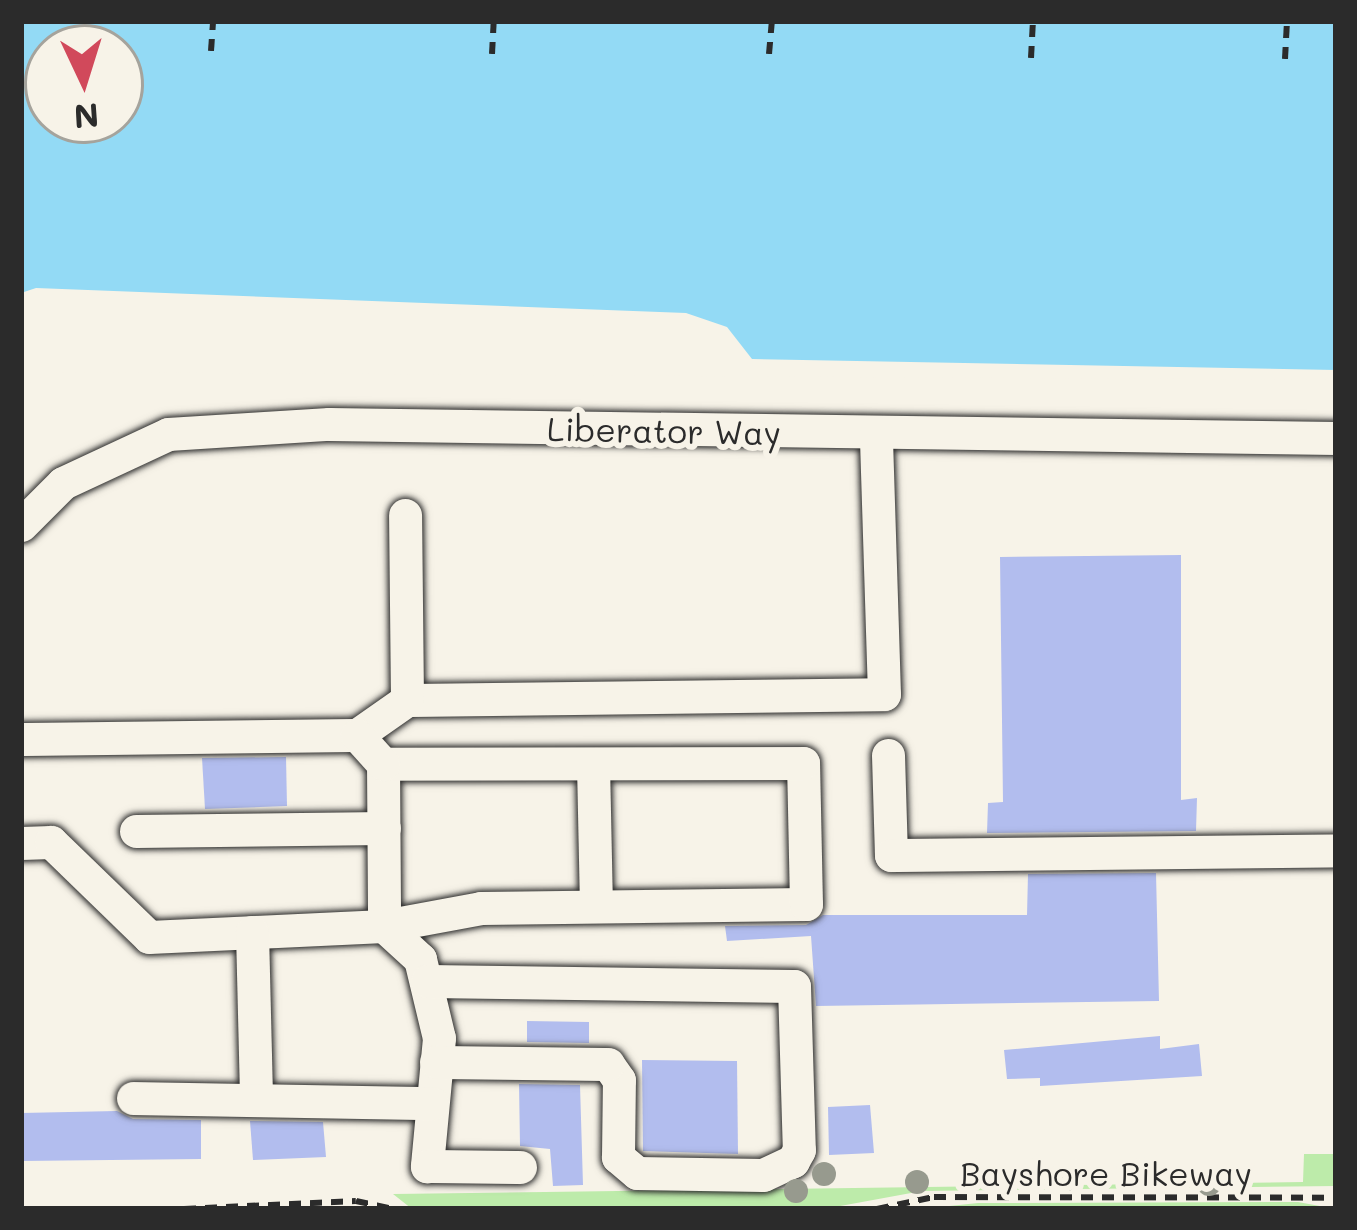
<!DOCTYPE html>
<style>
body{margin:0}
#map{position:relative;width:1357px;height:1230px;overflow:hidden;background:#f7f3e8;font-family:Mali,sans-serif}
div>[style]{position:absolute}
.green>*{inset:0;background:#bdebaa}
.water>*{inset:0;background:#93daf5}
.pier>*{inset:0;background:#f7f3e8}
.building>*{inset:0;background:#b2bdee}
.path>*{height:6px;margin-top:-3px;transform-origin:0;background:repeating-linear-gradient(90deg,#2b2b2b 0 12px,transparent 0 21px)}
.roads{filter:drop-shadow(0 0 3px #2b2b2b) drop-shadow(0 0 3px #2b2b2b)}
.minor>*{height:33px;margin:-16.5px;padding:0 16.5px;transform-origin:16.5px;border-radius:16.5px;background:#f7f3e8}
.trees>*{width:24px;height:24px;margin:-12px;border-radius:50%;background:#979a8e}
span{translate:-50% -50%;white-space:nowrap;text-align:center;line-height:1.15;-webkit-text-stroke:12px #f7f3e8;paint-order:stroke}
.street-label{font-size:33px;color:#2b2b2b}
.frame{position:absolute;inset:0;border:24px solid #2b2b2b;pointer-events:none}
.north{position:absolute;left:24px;top:24px;width:120px;height:120px;box-sizing:border-box;background:#f7f3e8;border:3px solid #a5a39c;border-radius:50%;rotate:176deg;font-size:33px;font-weight:700;line-height:48px;text-align:center;color:#2b2b2b}
.north::after{content:'';display:block;margin:auto;width:42px;height:54px;background:#d1495b;clip-path:polygon(50% 0,100% 100%,50% 72%,0 100%)}
</style>
<div id="map">
<div class="green">
<div style="clip-path:polygon(1304px 1154px,1336px 1154px,1336px 1186px,922px 1191px,824px 1209px,412px 1209px,393px 1194px,1303px 1182px)"></div>
<div style="clip-path:polygon(978px 1203px,1298px 1202px,1336px 1209px,921px 1209px)"></div>
</div>
<div class="water">
<div style="clip-path:polygon(evenodd,21px 21px,1336px 21px,1336px 374px,49px 366px,21px 382px,21px 21px,48px 48px,120px 48px,120px 120px,48px 120px,48px 48px)"></div>
</div>
<div class="pier">
<div style="clip-path:polygon(36px 288px,686px 313px,727px 327px,752px 359px,1336px 370px,1336px 380px,50px 372px,21px 388px,21px 293px)"></div>
</div>
<div class="building">
<div style="clip-path:polygon(1181px 555px,1181px 800px,1197px 798px,1196px 831px,987px 833px,988px 803px,1003px 802px,1000px 557px)"></div>
<div style="clip-path:polygon(286px 757px,287px 806px,205px 809px,202px 758px)"></div>
<div style="clip-path:polygon(1156px 873px,1159px 1001px,816px 1006px,811px 936px,727px 941px,725px 926px,806px 925px,823px 915px,1027px 915px,1028px 874px)"></div>
<div style="clip-path:polygon(527px 1021px,589px 1022px,589px 1043px,527px 1042px)"></div>
<div style="clip-path:polygon(1160px 1036px,1160px 1049px,1199px 1044px,1202px 1076px,1040px 1086px,1040px 1078px,1007px 1079px,1004px 1050px)"></div>
<div style="clip-path:polygon(642px 1060px,737px 1061px,738px 1154px,643px 1151px)"></div>
<div style="clip-path:polygon(519px 1084px,580px 1085px,583px 1185px,553px 1186px,550px 1149px,520px 1146px)"></div>
<div style="clip-path:polygon(870px 1105px,874px 1153px,829px 1155px,828px 1107px)"></div>
<div style="clip-path:polygon(117px 1111px,133px 1119px,201px 1120px,201px 1159px,21px 1161px,21px 1113px)"></div>
<div style="clip-path:polygon(250px 1121px,323px 1122px,326px 1157px,253px 1160px)"></div>
</div>
<div class="path">
<div style="left:211px;top:51px;width:30px;rotate:-86deg"></div>
<div style="left:492px;top:54px;width:33px;rotate:-87deg"></div>
<div style="left:769px;top:54px;width:33px;rotate:-85deg"></div>
<div style="left:1031px;top:58px;width:37px;rotate:-87deg"></div>
<div style="left:1285px;top:59px;width:38px;rotate:-87deg"></div>
<div style="left:184px;top:1209px;width:172px;rotate:-2.7deg"></div>
<div style="left:356px;top:1201px;width:39px;rotate:12deg"></div>
<div style="left:877px;top:1209px;width:58px;rotate:-11.9deg"></div>
<div style="left:934px;top:1197px;width:402px;rotate:0.1deg"></div>
</div>
<div class="roads">
<div class="minor">
<div style="left:21px;top:525px;width:59px;rotate:-45deg"></div>
<div style="left:63px;top:483px;width:116px;rotate:-25deg"></div>
<div style="left:168px;top:434px;width:161px;rotate:-3.6deg"></div>
<div style="left:329px;top:424px;width:1007px;rotate:0.8deg"></div>
<div style="left:407px;top:700px;width:477px;rotate:-0.7deg"></div>
<div style="left:884px;top:694px;width:261px;rotate:-91.8deg"></div>
<div style="left:21px;top:739px;width:336px;rotate:-0.7deg"></div>
<div style="left:357px;top:735px;width:61px;rotate:-35deg"></div>
<div style="left:407px;top:700px;width:185px;rotate:-90.6deg"></div>
<div style="left:888px;top:755px;width:100px;rotate:88.3deg"></div>
<div style="left:891px;top:855px;width:445px;rotate:-0.6deg"></div>
<div style="left:383px;top:764px;width:162px;rotate:89.6deg"></div>
<div style="left:384px;top:926px;width:49px;rotate:42.5deg"></div>
<div style="left:420px;top:959px;width:81px;rotate:76.5deg"></div>
<div style="left:439px;top:1038px;width:129px;rotate:95.4deg"></div>
<div style="left:427px;top:1166px;width:93px;rotate:0.6deg"></div>
<div style="left:593px;top:764px;width:142px;rotate:88.8deg"></div>
<div style="left:136px;top:831px;width:248px;rotate:-0.7deg"></div>
<div style="left:21px;top:843px;width:30px;rotate:-2deg"></div>
<div style="left:51px;top:842px;width:136px;rotate:44.1deg"></div>
<div style="left:149px;top:937px;width:235px;rotate:-2.7deg"></div>
<div style="left:384px;top:926px;width:99px;rotate:-10.5deg"></div>
<div style="left:481px;top:908px;width:325px;rotate:-0.7deg"></div>
<div style="left:806px;top:904px;width:141px;rotate:-91.2deg"></div>
<div style="left:803px;top:763px;width:420px;rotate:179.9deg"></div>
<div style="left:383px;top:764px;width:39px;rotate:-132deg"></div>
<div style="left:252px;top:932px;width:168px;rotate:88.6deg"></div>
<div style="left:427px;top:981px;width:367px;rotate:0.8deg"></div>
<div style="left:794px;top:986px;width:164px;rotate:88.3deg"></div>
<div style="left:799px;top:1150px;width:13px;rotate:119deg"></div>
<div style="left:793px;top:1161px;width:33px;rotate:155deg"></div>
<div style="left:763px;top:1175px;width:126px;rotate:-179.1deg"></div>
<div style="left:637px;top:1173px;width:25px;rotate:-140deg"></div>
<div style="left:618px;top:1157px;width:77px;rotate:-89.3deg"></div>
<div style="left:619px;top:1080px;width:19px;rotate:-125deg"></div>
<div style="left:608px;top:1064px;width:172px;rotate:-179.3deg"></div>
<div style="left:133px;top:1098px;width:299px;rotate:1deg"></div>
</div>
</div>
<div class="trees">
<div style="left:824px;top:1174px"></div>
<div style="left:1066px;top:1179px"></div>
<div style="left:917px;top:1182px"></div>
<div style="left:1209px;top:1184px"></div>
<div style="left:796px;top:1191px"></div>
</div>
<div class="street-label">
<span style="left:664px;top:430px;rotate:1deg">Liberator Way</span>
<span style="left:1106px;top:1173px">Bayshore Bikeway</span>
</div>
<div class="frame"></div>
<div class="north">N</div>
</div>
